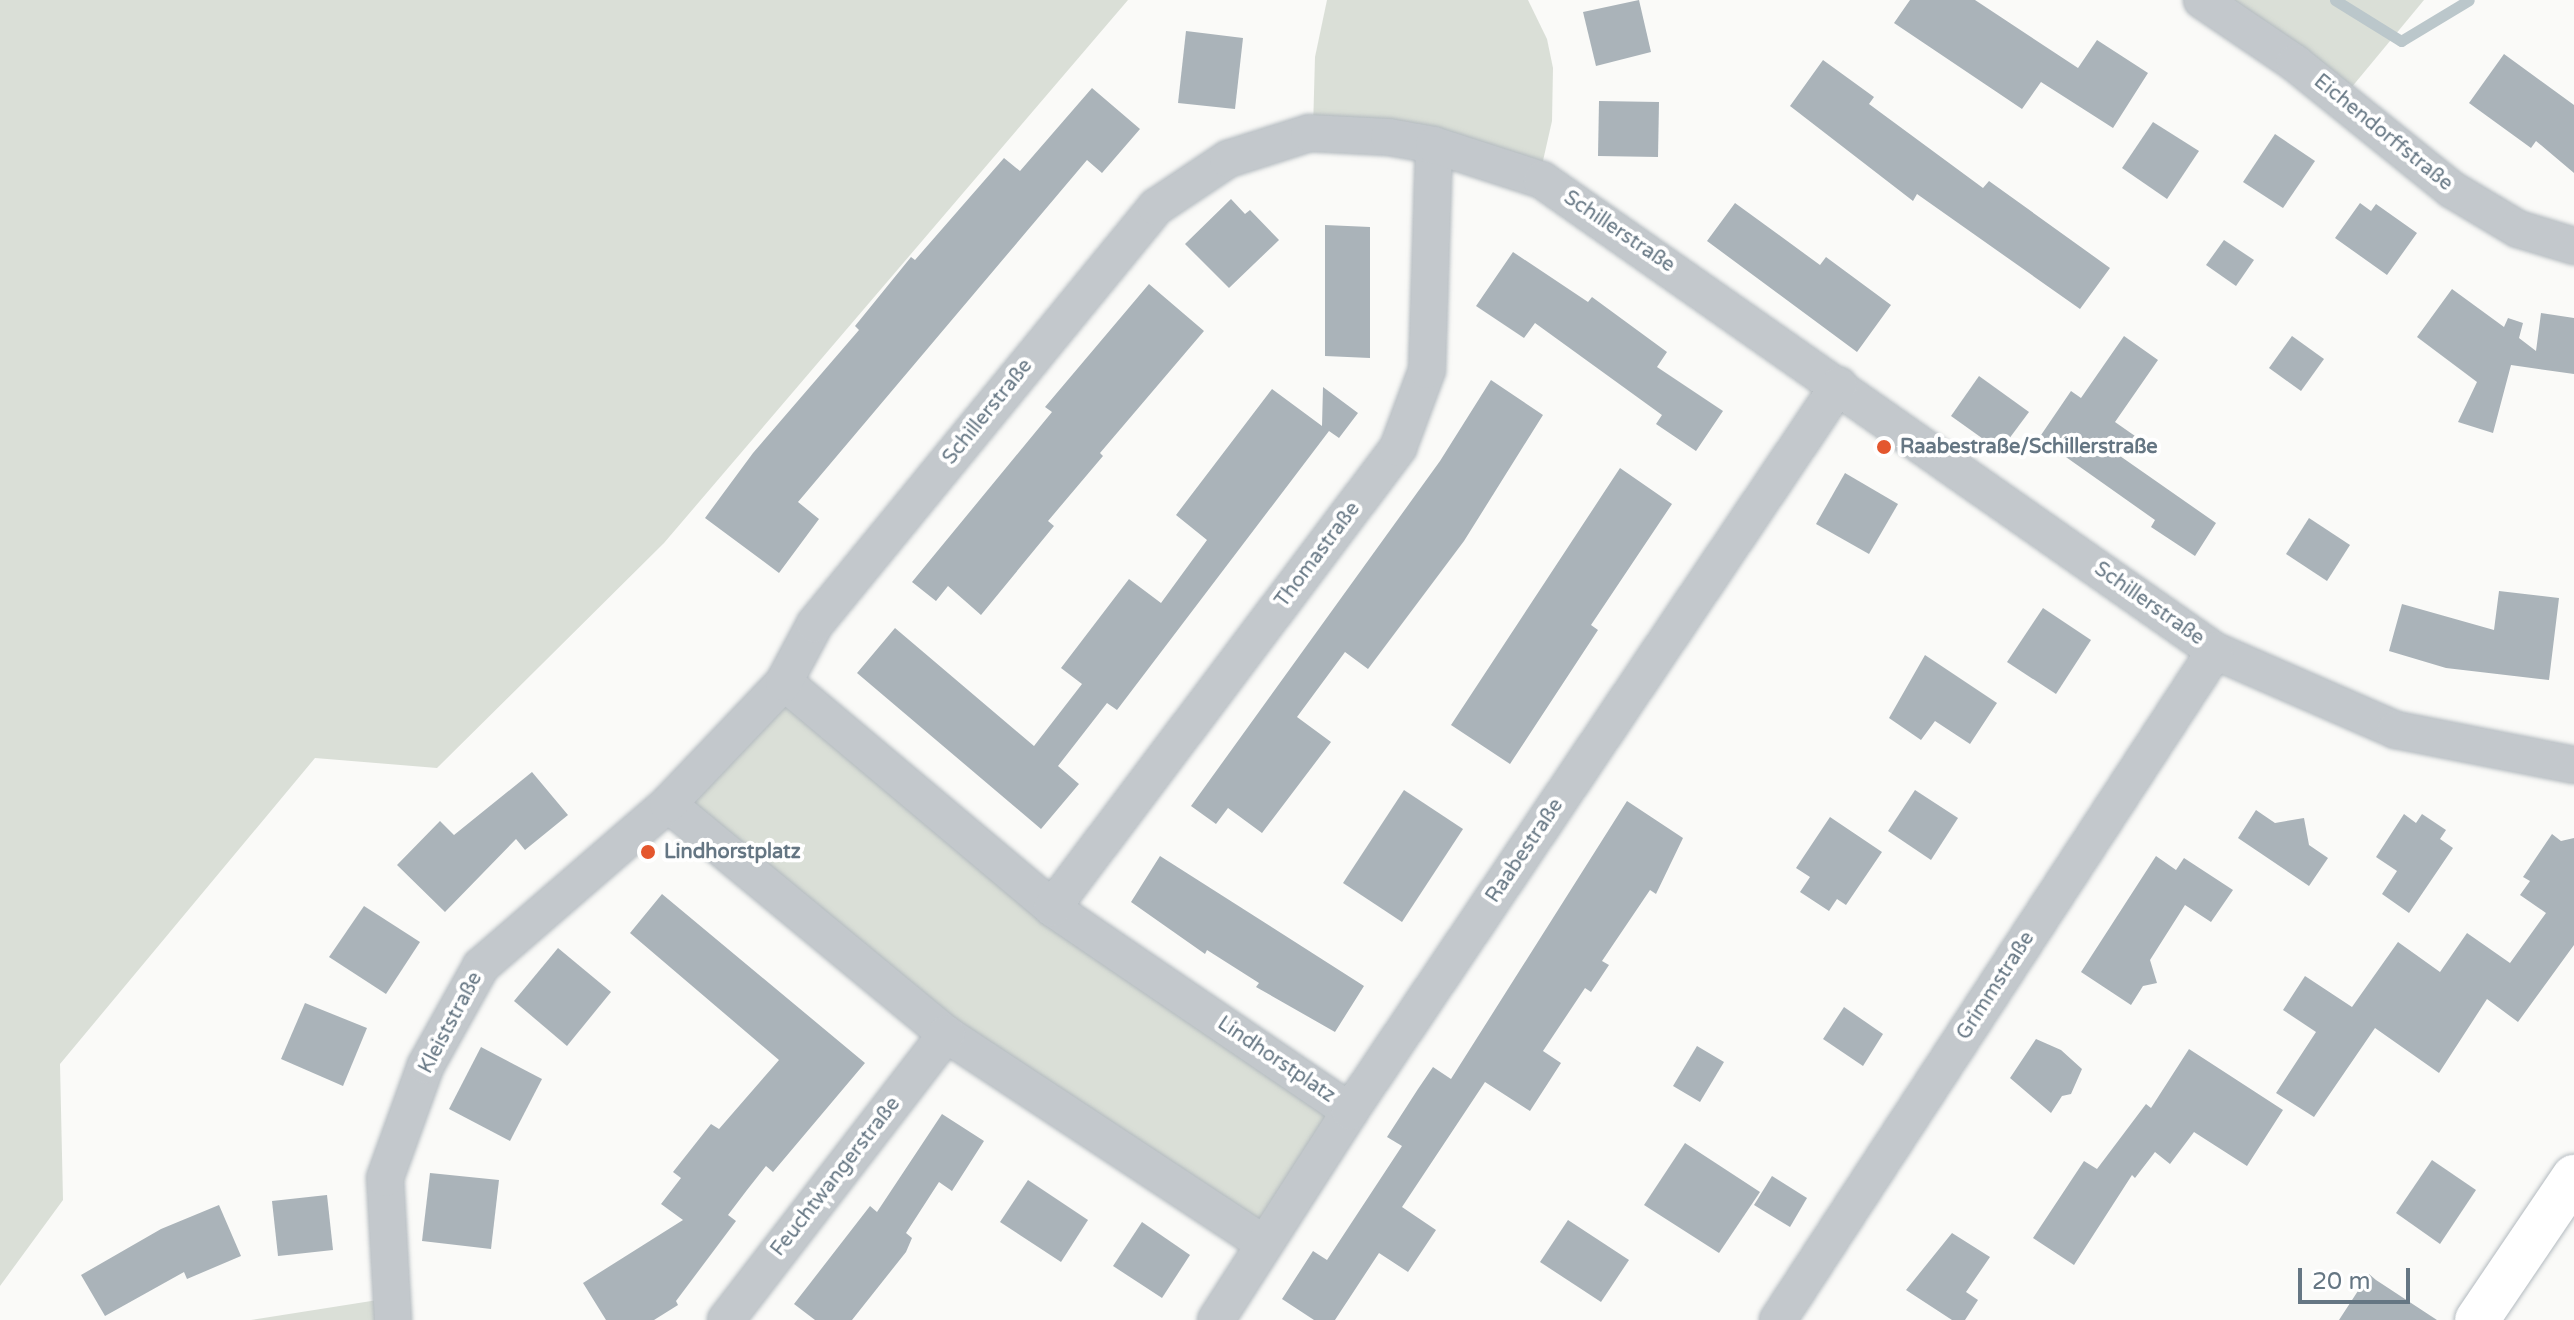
<!DOCTYPE html>
<meta charset="utf-8">
<style>
body{margin:0}
#map{position:relative;width:2574px;height:1320px;overflow:hidden;background:#fafaf8;font-family:"Varela Round",sans-serif}
div>[style]{position:absolute}
.green>*{inset:0;background:#dadfd7}
.stream>*{height:11px;margin:-5.5px;padding:0 5.5px;transform-origin:5.5px;border-radius:5.5px;background:#bbc7cb}
.building>*{inset:0;background:#aab3b9}
.roads{filter:drop-shadow(0 0 2px #b3babf) drop-shadow(0 0 2px #b3babf)}
.street>*{height:36px;margin:-18px;padding:0 18px;transform-origin:18px;border-radius:18px;background:#c3c8cc}
.secondary>*{height:44px;margin:-22px;padding:0 22px;transform-origin:22px;border-radius:22px;background:#fff}
.dots>*{width:22px;height:22px;translate:-50% -50%;box-sizing:border-box;border:4px solid #fff;border-radius:50%}
span{translate:-50% -50%;white-space:nowrap;text-align:center;line-height:1.15;-webkit-text-stroke:8px #fff;paint-order:stroke}
.street-label{font-size:20px;color:#657683}
.poi-label{font-size:20px;color:#657683;font-weight:700}
.left{translate:0 -50%;text-align:left}
.scale{position:absolute;left:2298px;top:1268px;width:112px;height:36px;box-sizing:border-box;border:4px solid #657683;border-top:0;padding-left:10px;font-size:24px;line-height:28px;white-space:nowrap;color:#657683;-webkit-text-stroke:6px #fff;paint-order:stroke}
</style>
<div id="map">
<div class="green">
<div style="clip-path:polygon(0 0,1128px 0,664px 543px,437px 768px,315px 758px,60px 1064px,63px 1200px,0 1286px)"></div>
<div style="clip-path:polygon(1327px 0,1528px 0,1547px 39px,1553px 68px,1552px 121px,1540px 174px,1313px 129px,1315px 57px)"></div>
<div style="clip-path:polygon(2214px 0,2424px 0,2351px 88px)"></div>
<div style="clip-path:polygon(785px 688px,1343px 1112px,1263px 1238px,956px 1036px,674px 803px)"></div>
<div style="clip-path:polygon(384px 1299px,388px 1320px,251px 1320px)"></div>
</div>
<div class="stream">
<div style="left:2335px;top:0;width:78px;rotate:31.8deg"></div>
<div style="left:2401px;top:41px;width:79px;rotate:-31.1deg"></div>
</div>
<div class="building">
<div style="clip-path:polygon(1639px 0,1651px 52px,1596px 66px,1583px 12px)"></div>
<div style="clip-path:polygon(1910px 0,1975px 0,2078px 68px,2097px 40px,2148px 73px,2113px 128px,2041px 82px,2022px 109px,1894px 23px)"></div>
<div style="clip-path:polygon(1186px 31px,1243px 38px,1235px 109px,1178px 103px)"></div>
<div style="clip-path:polygon(2504px 54px,2574px 105px,2574px 173px,2536px 141px,2531px 148px,2469px 103px)"></div>
<div style="clip-path:polygon(1823px 60px,1874px 97px,1869px 104px,1983px 188px,1989px 181px,2110px 268px,2080px 309px,1917px 194px,1913px 201px,1790px 106px)"></div>
<div style="clip-path:polygon(1092px 88px,1140px 129px,1102px 173px,1087px 160px,798px 502px,819px 519px,779px 573px,705px 518px,753px 453px,859px 330px,855px 326px,911px 257px,915px 260px,1004px 158px,1020px 171px)"></div>
<div style="clip-path:polygon(1599px 101px,1659px 102px,1658px 157px,1598px 156px)"></div>
<div style="clip-path:polygon(2153px 122px,2199px 151px,2167px 199px,2122px 168px)"></div>
<div style="clip-path:polygon(2275px 134px,2315px 161px,2283px 208px,2243px 182px)"></div>
<div style="clip-path:polygon(1231px 199px,1245px 214px,1250px 210px,1279px 240px,1229px 288px,1185px 244px)"></div>
<div style="clip-path:polygon(1735px 203px,1820px 265px,1826px 257px,1891px 305px,1857px 352px,1707px 241px)"></div>
<div style="clip-path:polygon(2360px 203px,2371px 211px,2376px 204px,2417px 233px,2387px 275px,2335px 238px)"></div>
<div style="clip-path:polygon(1325px 225px,1370px 227px,1370px 358px,1325px 356px)"></div>
<div style="clip-path:polygon(2224px 240px,2254px 260px,2236px 286px,2206px 265px)"></div>
<div style="clip-path:polygon(1513px 252px,1588px 302px,1592px 297px,1667px 352px,1657px 367px,1723px 411px,1696px 451px,1656px 424px,1662px 415px,1535px 323px,1524px 338px,1476px 306px)"></div>
<div style="clip-path:polygon(1149px 284px,1204px 331px,1100px 453px,1103px 456px,1048px 521px,1054px 526px,981px 615px,948px 586px,936px 601px,912px 582px,1052px 412px,1045px 407px)"></div>
<div style="clip-path:polygon(2452px 289px,2504px 327px,2508px 318px,2523px 323px,2519px 338px,2536px 351px,2541px 313px,2574px 318px,2574px 374px,2511px 365px,2493px 433px,2458px 422px,2477px 382px,2417px 337px)"></div>
<div style="clip-path:polygon(2124px 336px,2158px 360px,2115px 422px,2135px 436px,2120px 456px,2216px 523px,2195px 556px,2151px 527px,2155px 520px,2039px 438px,2071px 391px,2081px 398px)"></div>
<div style="clip-path:polygon(2292px 336px,2324px 359px,2301px 391px,2269px 368px)"></div>
<div style="clip-path:polygon(1979px 376px,2029px 412px,2000px 451px,1951px 416px)"></div>
<div style="clip-path:polygon(1491px 380px,1543px 415px,1464px 541px,1368px 669px,1345px 652px,1297px 717px,1331px 742px,1262px 833px,1228px 808px,1216px 824px,1191px 806px,1440px 461px)"></div>
<div style="clip-path:polygon(1323px 387px,1358px 413px,1339px 438px,1329px 431px,1117px 710px,1107px 703px,1058px 766px,1079px 784px,1041px 829px,857px 673px,895px 628px,1034px 746px,1082px 684px,1061px 668px,1129px 579px,1161px 603px,1207px 540px,1176px 515px,1272px 389px,1322px 426px)"></div>
<div style="clip-path:polygon(1620px 468px,1672px 504px,1591px 625px,1598px 630px,1510px 764px,1451px 725px)"></div>
<div style="clip-path:polygon(1845px 473px,1898px 504px,1869px 554px,1816px 524px)"></div>
<div style="clip-path:polygon(2309px 518px,2350px 545px,2327px 581px,2286px 554px)"></div>
<div style="clip-path:polygon(2499px 591px,2559px 598px,2549px 680px,2446px 668px,2389px 651px,2402px 604px,2494px 630px)"></div>
<div style="clip-path:polygon(2043px 608px,2091px 640px,2056px 694px,2007px 662px)"></div>
<div style="clip-path:polygon(1925px 655px,1997px 703px,1970px 744px,1935px 721px,1921px 740px,1889px 718px)"></div>
<div style="clip-path:polygon(532px 772px,568px 815px,525px 850px,516px 839px,445px 912px,397px 865px,440px 821px,454px 835px)"></div>
<div style="clip-path:polygon(1404px 790px,1463px 829px,1402px 922px,1343px 883px)"></div>
<div style="clip-path:polygon(1915px 790px,1958px 818px,1931px 860px,1888px 831px)"></div>
<div style="clip-path:polygon(1627px 801px,1683px 838px,1656px 894px,1650px 890px,1602px 961px,1609px 965px,1591px 992px,1585px 988px,1543px 1051px,1561px 1063px,1530px 1111px,1485px 1082px,1402px 1207px,1436px 1230px,1408px 1272px,1379px 1253px,1335px 1320px,1314px 1320px,1282px 1299px,1313px 1251px,1327px 1260px,1402px 1146px,1387px 1137px,1418px 1089px,1433px 1067px,1451px 1079px)"></div>
<div style="clip-path:polygon(2256px 810px,2275px 823px,2304px 818px,2309px 845px,2328px 858px,2309px 886px,2238px 838px)"></div>
<div style="clip-path:polygon(2404px 814px,2416px 823px,2422px 814px,2446px 830px,2440px 839px,2453px 848px,2409px 913px,2382px 894px,2397px 871px,2376px 857px)"></div>
<div style="clip-path:polygon(1830px 817px,1882px 852px,1846px 905px,1837px 899px,1829px 911px,1800px 892px,1810px 877px,1796px 868px)"></div>
<div style="clip-path:polygon(2552px 834px,2561px 841px,2574px 838px,2574px 945px,2518px 1022px,2487px 999px,2439px 1073px,2375px 1028px,2314px 1117px,2276px 1093px,2316px 1032px,2283px 1010px,2305px 976px,2352px 1007px,2398px 942px,2440px 972px,2467px 933px,2510px 963px,2546px 913px,2520px 895px,2530px 881px,2523px 877px)"></div>
<div style="clip-path:polygon(1160px 856px,1364px 986px,1335px 1032px,1256px 987px,1259px 983px,1207px 950px,1205px 954px,1131px 902px)"></div>
<div style="clip-path:polygon(2156px 856px,2176px 870px,2184px 858px,2233px 890px,2211px 922px,2185px 905px,2150px 960px,2157px 983px,2143px 986px,2131px 1005px,2081px 972px)"></div>
<div style="clip-path:polygon(662px 894px,865px 1063px,773px 1172px,766px 1166px,747px 1190px,728px 1215px,736px 1221px,676px 1301px,678px 1305px,654px 1320px,606px 1320px,583px 1283px,683px 1220px,661px 1204px,681px 1178px,673px 1172px,711px 1124px,719px 1129px,779px 1060px,630px 933px)"></div>
<div style="clip-path:polygon(364px 906px,420px 942px,386px 994px,329px 957px)"></div>
<div style="clip-path:polygon(558px 948px,611px 992px,567px 1046px,514px 1001px)"></div>
<div style="clip-path:polygon(305px 1003px,367px 1028px,343px 1086px,281px 1059px)"></div>
<div style="clip-path:polygon(1844px 1007px,1883px 1034px,1863px 1066px,1823px 1039px)"></div>
<div style="clip-path:polygon(2036px 1039px,2061px 1050px,2082px 1069px,2071px 1094px,2062px 1096px,2051px 1113px,2010px 1078px)"></div>
<div style="clip-path:polygon(1697px 1046px,1724px 1062px,1700px 1102px,1673px 1086px)"></div>
<div style="clip-path:polygon(481px 1047px,542px 1079px,510px 1141px,449px 1109px)"></div>
<div style="clip-path:polygon(2189px 1049px,2283px 1110px,2247px 1166px,2194px 1132px,2170px 1164px,2155px 1152px,2135px 1178px,2132px 1175px,2074px 1265px,2033px 1238px,2084px 1161px,2097px 1169px,2146px 1104px,2151px 1108px)"></div>
<div style="clip-path:polygon(942px 1114px,984px 1141px,952px 1191px,939px 1182px,906px 1233px,912px 1238px,906px 1252px,852px 1320px,815px 1320px,794px 1304px,870px 1206px,877px 1212px)"></div>
<div style="clip-path:polygon(1685px 1143px,1760px 1192px,1719px 1253px,1644px 1205px)"></div>
<div style="clip-path:polygon(2432px 1160px,2476px 1190px,2440px 1244px,2396px 1213px)"></div>
<div style="clip-path:polygon(430px 1173px,499px 1180px,491px 1249px,422px 1241px)"></div>
<div style="clip-path:polygon(1772px 1176px,1807px 1198px,1790px 1227px,1754px 1205px)"></div>
<div style="clip-path:polygon(1028px 1180px,1088px 1220px,1061px 1262px,1000px 1222px)"></div>
<div style="clip-path:polygon(327px 1195px,333px 1250px,278px 1256px,272px 1201px)"></div>
<div style="clip-path:polygon(219px 1205px,241px 1256px,187px 1279px,184px 1272px,105px 1316px,81px 1275px,161px 1229px)"></div>
<div style="clip-path:polygon(1568px 1220px,1629px 1260px,1601px 1302px,1540px 1262px)"></div>
<div style="clip-path:polygon(1142px 1222px,1190px 1255px,1162px 1298px,1113px 1266px)"></div>
<div style="clip-path:polygon(1952px 1233px,1990px 1257px,1966px 1292px,1978px 1300px,1965px 1320px,1952px 1320px,1906px 1290px)"></div>
<div style="clip-path:polygon(2369px 1274px,2376px 1280px,2437px 1320px,2339px 1320px)"></div>
</div>
<div class="roads">
<div class="street">
<div style="left:2202px;top:0;width:112px;rotate:34.1deg"></div>
<div style="left:2295px;top:63px;width:201px;rotate:38.9deg"></div>
<div style="left:2451px;top:189px;width:78px;rotate:30.8deg"></div>
<div style="left:2518px;top:229px;width:59px;rotate:16.9deg"></div>
<div style="left:784px;top:682px;width:351px;rotate:40.1deg"></div>
<div style="left:1052px;top:908px;width:361px;rotate:34.3deg"></div>
<div style="left:668px;top:804px;width:361px;rotate:39.6deg"></div>
<div style="left:946px;top:1034px;width:381px;rotate:33.4deg"></div>
<div style="left:1052px;top:908px;width:576px;rotate:-53.05deg"></div>
<div style="left:1398px;top:448px;width:83px;rotate:-69.6deg"></div>
<div style="left:1427px;top:370px;width:225px;rotate:-88.2deg"></div>
<div style="left:393px;top:1320px;width:142px;rotate:-93.2deg"></div>
<div style="left:385px;top:1178px;width:120px;rotate:-70.1deg"></div>
<div style="left:426px;top:1065px;width:113px;rotate:-60.9deg"></div>
<div style="left:481px;top:966px;width:247px;rotate:-40.9deg"></div>
<div style="left:668px;top:804px;width:168px;rotate:-46.4deg"></div>
<div style="left:784px;top:682px;width:66px;rotate:-61.9deg"></div>
<div style="left:815px;top:624px;width:539px;rotate:-50.73deg"></div>
<div style="left:1156px;top:207px;width:87px;rotate:-33.7deg"></div>
<div style="left:1228px;top:159px;width:85px;rotate:-17.8deg"></div>
<div style="left:1309px;top:133px;width:80px;rotate:2.9deg"></div>
<div style="left:1389px;top:137px;width:46px;rotate:10.1deg"></div>
<div style="left:1434px;top:145px;width:114px;rotate:18deg"></div>
<div style="left:1542px;top:180px;width:821px;rotate:34.99deg"></div>
<div style="left:2215px;top:651px;width:197px;rotate:23.6deg"></div>
<div style="left:2396px;top:730px;width:181px;rotate:11.1deg"></div>
<div style="left:726px;top:1320px;width:361px;rotate:-52.4deg"></div>
<div style="left:1216px;top:1320px;width:248px;rotate:-57.3deg"></div>
<div style="left:1350px;top:1111px;width:875px;rotate:-56.04deg"></div>
<div style="left:1778px;top:1320px;width:799px;rotate:-56.85deg"></div>
</div>
<div class="secondary">
<div style="left:2477px;top:1320px;width:173px;rotate:-55.9deg"></div>
</div>
</div>
<div class="dots">
<div style="left:1884px;top:447px;background:#e4572e"></div>
<div style="left:648px;top:852px;background:#e4572e"></div>
</div>
<div class="street-label">
<span style="left:2383px;top:133px;rotate:39deg">Eichendorffstraße</span>
<span style="left:1619px;top:232px;rotate:34deg">Schillerstraße</span>
<span style="left:988px;top:412px;rotate:-51deg">Schillerstraße</span>
<span style="left:1318px;top:555px;rotate:-53deg">Thomastraße</span>
<span style="left:2149px;top:604px;rotate:35deg">Schillerstraße</span>
<span style="left:1525px;top:851px;rotate:-56deg">Raabestraße</span>
<span style="left:1996px;top:986px;rotate:-57deg">Grimmstraße</span>
<span style="left:451px;top:1023px;rotate:-62deg">Kleiststraße</span>
<span style="left:1276px;top:1060px;rotate:34deg">Lindhorstplatz</span>
<span style="left:836px;top:1177px;rotate:-52deg">Feuchtwangerstraße</span>
</div>
<div class="poi-label">
<span class="left" style="left:1900px;top:447px">Raabestraße/Schillerstraße</span>
<span class="left" style="left:664px;top:852px">Lindhorstplatz</span>
</div>
<div class="scale">20 m</div>
</div>
